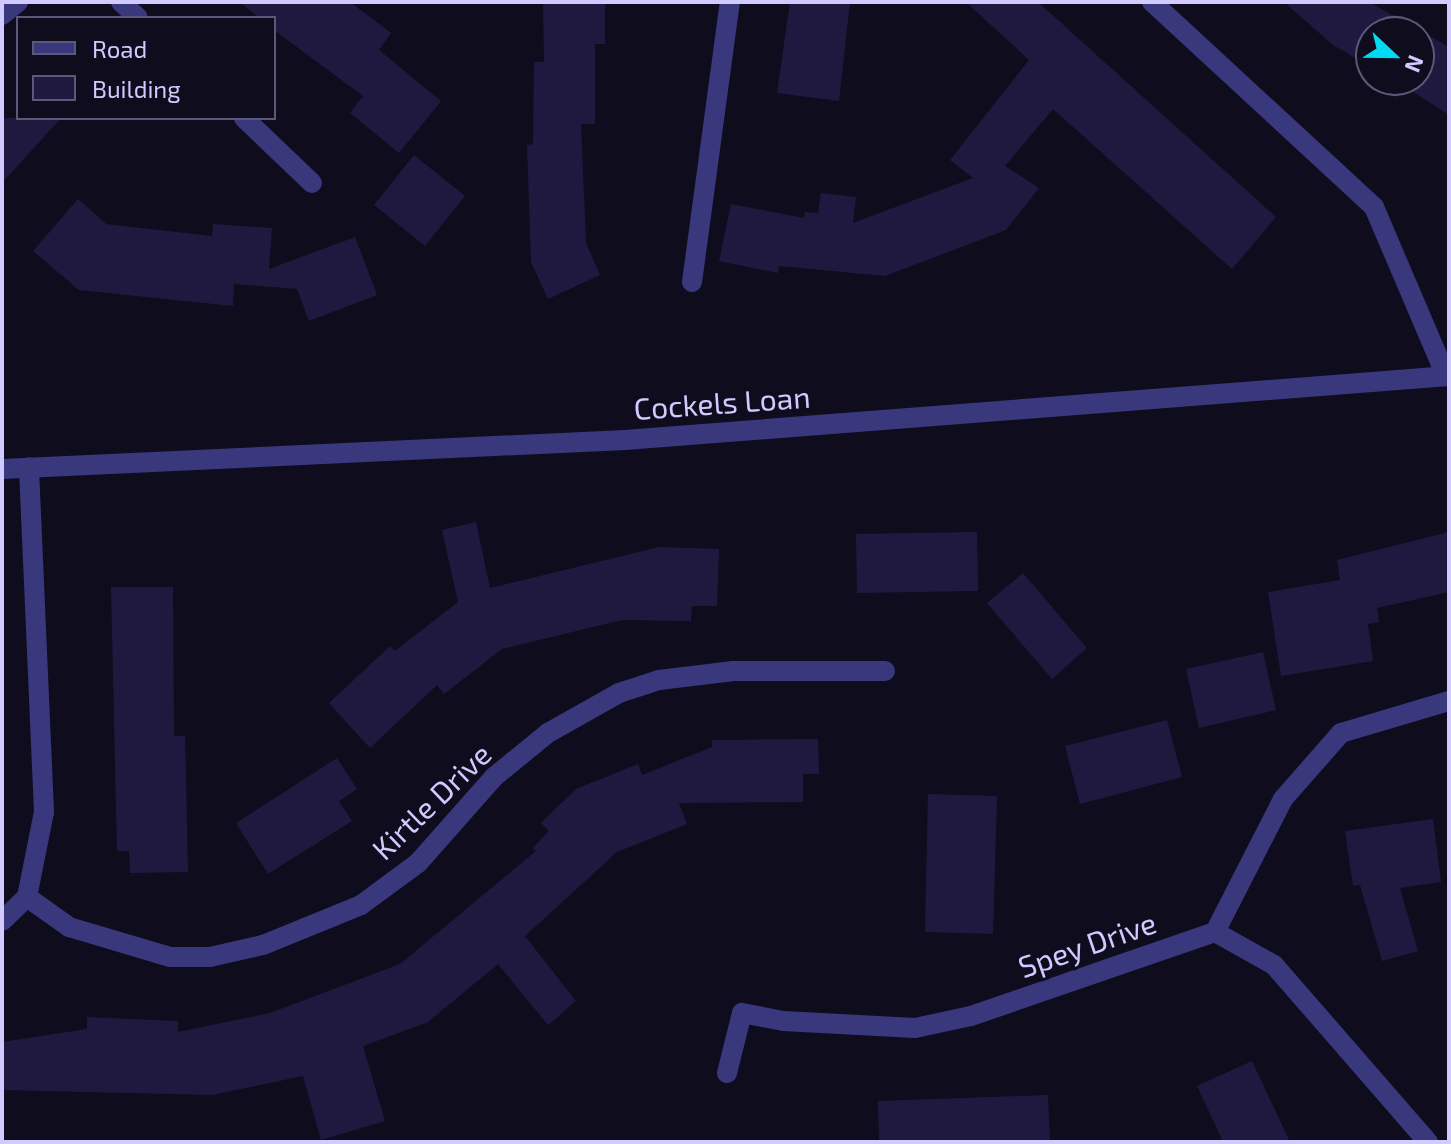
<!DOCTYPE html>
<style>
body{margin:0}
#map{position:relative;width:1451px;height:1144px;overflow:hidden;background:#0f0c1e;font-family:"Exo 2",sans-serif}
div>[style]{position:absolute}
.building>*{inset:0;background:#20193f}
.minor>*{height:20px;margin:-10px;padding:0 10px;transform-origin:10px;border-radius:10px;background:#3a387d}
.tertiary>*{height:20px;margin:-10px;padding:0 10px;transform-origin:10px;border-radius:10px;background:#3a387d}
span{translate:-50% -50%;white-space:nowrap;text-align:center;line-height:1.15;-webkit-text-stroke:6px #0f0c1e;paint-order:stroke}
.street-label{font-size:30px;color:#d0cafe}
.frame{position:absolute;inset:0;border:4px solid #d0cafe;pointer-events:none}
.legend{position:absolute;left:16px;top:16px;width:260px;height:104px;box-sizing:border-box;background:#0f0c1e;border:2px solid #5c5878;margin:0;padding:10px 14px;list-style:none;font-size:24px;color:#d0cafe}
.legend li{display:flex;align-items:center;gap:16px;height:40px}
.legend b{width:40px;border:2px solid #5c5878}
.north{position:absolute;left:1355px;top:16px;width:80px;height:80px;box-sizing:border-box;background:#0f0c1e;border:2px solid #5c5878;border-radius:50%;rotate:112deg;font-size:22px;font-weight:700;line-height:32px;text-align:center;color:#d0cafe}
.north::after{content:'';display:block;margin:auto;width:28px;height:36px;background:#03daf2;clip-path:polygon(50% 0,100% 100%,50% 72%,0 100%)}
</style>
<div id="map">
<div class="building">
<div style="clip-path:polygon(240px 2px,350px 2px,391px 33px,379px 50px,441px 101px,399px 153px,350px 113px,363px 96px,274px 30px,274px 18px,259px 18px)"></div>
<div style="clip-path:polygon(543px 2px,605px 2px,605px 44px,595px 44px,595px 124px,581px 124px,586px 243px,600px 275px,548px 299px,531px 262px,527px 145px,533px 144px,534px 62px,544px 62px)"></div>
<div style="clip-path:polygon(790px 2px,850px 2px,839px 101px,777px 93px)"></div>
<div style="clip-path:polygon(966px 2px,1038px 2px,1276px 217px,1232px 269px,1053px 109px,1005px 166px,1039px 188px,1006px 230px,885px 276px,779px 266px,778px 273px,719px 261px,731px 204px,804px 218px,805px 212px,818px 213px,821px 193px,856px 197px,853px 223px,973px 178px,950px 160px,1029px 60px)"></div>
<div style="clip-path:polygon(1284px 2px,1369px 2px,1449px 47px,1449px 115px,1395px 80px,1419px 80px,1419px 32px,1371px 32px,1371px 67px,1333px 45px)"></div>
<div style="clip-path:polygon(2px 118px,61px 118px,2px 183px)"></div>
<div style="clip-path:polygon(414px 155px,465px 196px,425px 246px,374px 205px)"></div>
<div style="clip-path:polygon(78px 199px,106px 224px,212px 236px,213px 224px,272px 228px,269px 269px,355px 237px,377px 295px,309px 321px,297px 289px,234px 284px,233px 306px,79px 290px,33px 251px)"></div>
<div style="clip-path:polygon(476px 522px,490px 588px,659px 547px,719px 549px,717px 606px,692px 606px,691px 621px,622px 620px,502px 649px,444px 694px,437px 685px,370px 748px,329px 703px,390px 646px,395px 651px,458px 602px,442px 530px)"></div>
<div style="clip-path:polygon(977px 532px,978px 591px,857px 593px,856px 534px)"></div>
<div style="clip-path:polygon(1449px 532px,1449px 592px,1377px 608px,1379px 622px,1368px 624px,1373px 661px,1281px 676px,1268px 592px,1340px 580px,1337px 560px)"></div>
<div style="clip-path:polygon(1023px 573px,1087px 648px,1052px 679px,987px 603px)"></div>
<div style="clip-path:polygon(111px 587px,173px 587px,174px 736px,185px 736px,188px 872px,130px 873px,129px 851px,117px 851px)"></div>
<div style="clip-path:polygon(1263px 652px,1276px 710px,1199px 728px,1186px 669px)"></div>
<div style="clip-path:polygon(1167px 720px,1182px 777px,1080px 804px,1065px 746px)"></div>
<div style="clip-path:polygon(818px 739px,819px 774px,803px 774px,803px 802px,679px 803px,687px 824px,617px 852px,525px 936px,576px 1001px,548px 1025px,498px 964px,428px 1022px,363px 1046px,385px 1121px,321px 1140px,303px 1076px,212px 1095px,2px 1090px,2px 1042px,87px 1029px,87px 1017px,178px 1021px,178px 1032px,270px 1013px,400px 964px,536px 851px,533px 848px,549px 831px,541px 823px,576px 789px,638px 764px,642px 775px,712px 747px,712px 740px)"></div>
<div style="clip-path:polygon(337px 758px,357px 789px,339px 801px,352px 821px,268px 874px,236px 823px)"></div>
<div style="clip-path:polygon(928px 794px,997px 796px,993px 934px,925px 932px)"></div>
<div style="clip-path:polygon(1433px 819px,1441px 882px,1400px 888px,1418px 951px,1382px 961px,1360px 885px,1353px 886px,1345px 831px)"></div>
<div style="clip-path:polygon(1252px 1061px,1290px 1142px,1223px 1142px,1197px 1086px)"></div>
<div style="clip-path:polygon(1048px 1095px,1050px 1142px,879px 1142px,878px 1101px)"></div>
</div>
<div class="minor">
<div style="left:121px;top:2px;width:23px;rotate:43deg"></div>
<div style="left:1152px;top:2px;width:302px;rotate:42.7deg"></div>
<div style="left:1374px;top:207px;width:184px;rotate:66.9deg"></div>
<div style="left:2px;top:15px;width:21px;rotate:-39deg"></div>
<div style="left:244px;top:118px;width:94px;rotate:43.7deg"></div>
<div style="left:692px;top:282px;width:283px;rotate:-82.3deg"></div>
<div style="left:27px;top:897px;width:52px;rotate:35.5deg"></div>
<div style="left:69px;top:927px;width:105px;rotate:16.5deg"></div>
<div style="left:170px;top:957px;width:40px"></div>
<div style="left:210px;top:957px;width:54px;rotate:-12.8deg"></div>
<div style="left:263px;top:945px;width:106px;rotate:-22.2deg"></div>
<div style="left:361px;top:905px;width:71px;rotate:-36.4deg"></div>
<div style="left:418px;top:863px;width:115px;rotate:-48.5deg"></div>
<div style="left:494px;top:777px;width:70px;rotate:-39.2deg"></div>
<div style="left:548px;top:733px;width:81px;rotate:-29.4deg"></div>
<div style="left:619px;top:693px;width:42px;rotate:-18deg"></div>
<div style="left:659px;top:680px;width:75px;rotate:-6.9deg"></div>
<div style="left:733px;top:671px;width:152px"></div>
<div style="left:2px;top:921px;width:35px;rotate:-44deg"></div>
<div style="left:27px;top:897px;width:87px;rotate:-78.7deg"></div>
<div style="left:44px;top:812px;width:345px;rotate:-92.5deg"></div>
<div style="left:1215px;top:932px;width:149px;rotate:-62.9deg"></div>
<div style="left:1283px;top:799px;width:88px;rotate:-48.7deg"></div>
<div style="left:1341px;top:733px;width:113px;rotate:-16.5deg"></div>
<div style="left:727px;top:1073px;width:62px;rotate:-76deg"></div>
<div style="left:742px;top:1013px;width:42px;rotate:11deg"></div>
<div style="left:783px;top:1021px;width:132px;rotate:3deg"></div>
<div style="left:915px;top:1028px;width:57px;rotate:-12.1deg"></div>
<div style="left:971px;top:1016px;width:258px;rotate:-19deg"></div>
<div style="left:1215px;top:932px;width:68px;rotate:29.2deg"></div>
<div style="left:1274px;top:965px;width:235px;rotate:49deg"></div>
</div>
<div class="tertiary">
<div style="left:2px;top:469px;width:624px;rotate:-2.67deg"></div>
<div style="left:625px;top:440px;width:826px;rotate:-4.44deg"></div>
</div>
<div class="street-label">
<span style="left:722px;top:402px;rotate:-4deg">Cockels Loan</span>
<span style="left:431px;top:801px;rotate:-44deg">Kirtle Drive</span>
<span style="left:1087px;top:944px;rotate:-19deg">Spey Drive</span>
</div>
<div class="frame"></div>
<ul class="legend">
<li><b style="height:10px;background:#3a387d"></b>Road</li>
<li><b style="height:22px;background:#20193f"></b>Building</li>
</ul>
<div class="north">N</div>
</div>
